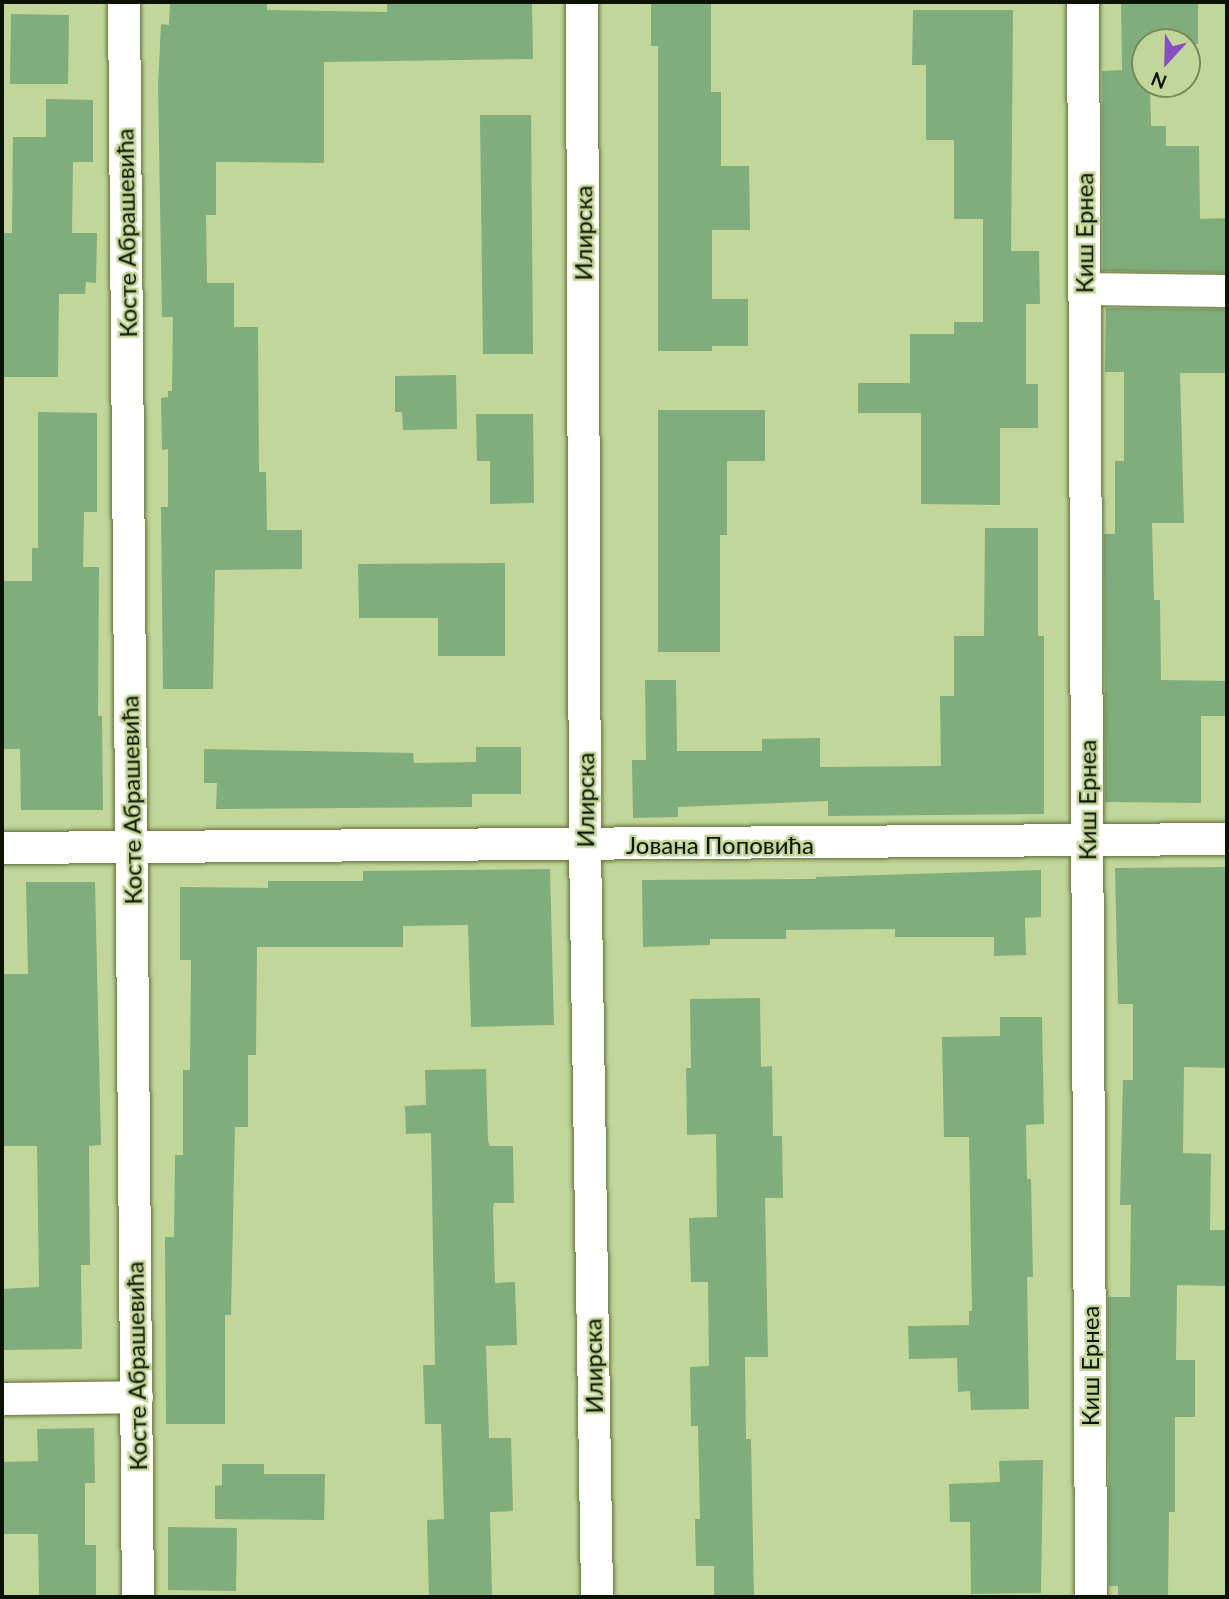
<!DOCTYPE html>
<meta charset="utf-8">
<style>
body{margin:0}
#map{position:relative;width:1229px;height:1599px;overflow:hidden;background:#c1d698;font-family:Lato,sans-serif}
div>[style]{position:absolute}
.building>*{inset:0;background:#80ad7c}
.roads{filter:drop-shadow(0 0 2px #607137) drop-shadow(0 0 2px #607137)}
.minor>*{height:32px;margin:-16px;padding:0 16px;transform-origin:16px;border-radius:16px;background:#fff}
span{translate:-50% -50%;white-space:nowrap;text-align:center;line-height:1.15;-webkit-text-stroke:5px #c1d698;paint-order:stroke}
.street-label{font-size:24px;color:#0c1200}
.frame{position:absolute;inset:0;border:4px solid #0c1200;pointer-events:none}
.north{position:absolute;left:1131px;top:28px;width:70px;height:70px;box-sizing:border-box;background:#c1d698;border:2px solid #79885b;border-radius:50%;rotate:202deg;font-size:19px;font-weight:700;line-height:28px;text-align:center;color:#0c1200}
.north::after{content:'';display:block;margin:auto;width:24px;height:32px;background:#864dc4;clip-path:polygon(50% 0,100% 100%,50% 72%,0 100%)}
</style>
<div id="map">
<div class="building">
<div style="clip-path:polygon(170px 2px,267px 2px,267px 10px,387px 12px,387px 3px,532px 2px,533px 59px,324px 62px,324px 163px,216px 162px,216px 215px,206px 215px,207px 283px,234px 283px,234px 327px,258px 327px,259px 472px,266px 472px,267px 530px,302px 530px,302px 569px,215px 570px,213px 689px,163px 689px,161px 507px,168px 507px,168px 449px,162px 450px,161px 398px,168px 397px,168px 391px,172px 391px,173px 317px,162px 317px,158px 86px,161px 24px,169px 25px)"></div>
<div style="clip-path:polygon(651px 2px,711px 2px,711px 92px,721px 92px,721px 166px,749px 166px,750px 230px,712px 230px,712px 299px,748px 299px,748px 346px,712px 346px,712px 351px,658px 351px,658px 46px,651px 46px)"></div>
<div style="clip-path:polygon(1121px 2px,1198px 2px,1198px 44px,1145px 42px,1145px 84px,1150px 84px,1151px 126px,1166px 126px,1166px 146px,1199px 146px,1200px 219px,1227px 218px,1227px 273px,1103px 271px,1102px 71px,1122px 70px)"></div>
<div style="clip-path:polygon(913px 10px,1013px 10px,1011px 251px,1039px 251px,1040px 304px,1026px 304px,1026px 384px,1038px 384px,1038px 428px,1000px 428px,1000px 505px,921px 504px,921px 413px,858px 413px,858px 383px,910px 383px,910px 334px,954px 334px,954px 322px,983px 322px,983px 219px,954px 219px,954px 140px,926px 140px,926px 65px,912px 65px)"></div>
<div style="clip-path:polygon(11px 14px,69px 15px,68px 84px,10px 84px)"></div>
<div style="clip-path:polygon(46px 99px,93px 100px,93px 162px,73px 162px,72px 233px,97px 233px,96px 283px,86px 282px,85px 294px,59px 294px,58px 377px,2px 377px,2px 233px,12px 233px,13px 137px,46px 137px)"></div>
<div style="clip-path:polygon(480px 115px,531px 115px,533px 354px,483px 354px)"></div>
<div style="clip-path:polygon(1106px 308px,1227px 309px,1227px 373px,1180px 373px,1184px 523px,1152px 523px,1154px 600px,1160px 600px,1161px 680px,1227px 681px,1227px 716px,1201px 716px,1201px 803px,1105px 802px,1104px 534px,1115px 534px,1115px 461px,1124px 461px,1124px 372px,1105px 372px)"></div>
<div style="clip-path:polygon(456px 375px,457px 429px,403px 430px,402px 412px,395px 412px,395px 376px)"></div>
<div style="clip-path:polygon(658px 410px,765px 410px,765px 461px,727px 461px,727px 535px,720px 535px,720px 652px,658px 652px)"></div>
<div style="clip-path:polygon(38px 412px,97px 413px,97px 512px,84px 512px,83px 567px,99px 567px,98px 716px,102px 716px,103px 810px,21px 810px,20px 749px,2px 749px,2px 581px,32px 581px,32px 548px,38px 548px)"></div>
<div style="clip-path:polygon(476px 414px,533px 414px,534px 503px,490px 504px,490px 461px,477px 461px)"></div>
<div style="clip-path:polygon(985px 528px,1038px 528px,1038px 636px,1044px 636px,1044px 814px,828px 816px,828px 801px,678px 807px,678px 817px,633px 818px,632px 760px,646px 760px,645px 680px,676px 680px,677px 751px,762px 751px,762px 739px,820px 738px,820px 767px,941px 766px,940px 696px,954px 696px,954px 636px,984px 636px)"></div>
<div style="clip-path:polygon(505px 563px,505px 656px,438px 656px,438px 618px,359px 618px,358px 564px)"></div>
<div style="clip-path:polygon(476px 747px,521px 747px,521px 794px,472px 794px,472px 807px,216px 809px,217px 783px,204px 783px,204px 749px,413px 753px,414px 763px,476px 762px)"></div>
<div style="clip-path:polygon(1227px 867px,1227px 1068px,1184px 1067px,1183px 1153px,1211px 1154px,1210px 1230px,1227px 1230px,1227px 1286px,1177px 1285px,1176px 1360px,1195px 1360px,1195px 1417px,1175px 1417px,1175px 1512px,1169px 1512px,1168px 1597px,1118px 1597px,1118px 1586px,1109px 1586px,1108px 1297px,1130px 1297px,1131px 1205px,1120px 1205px,1123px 1080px,1133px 1080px,1133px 1004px,1118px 1004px,1115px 868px)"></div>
<div style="clip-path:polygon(550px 869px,554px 1025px,471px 1027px,468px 925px,403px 926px,403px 947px,257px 947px,256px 1055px,248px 1055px,248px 1127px,235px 1127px,231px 1315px,225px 1315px,225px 1424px,166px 1424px,165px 1237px,174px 1237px,175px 1155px,183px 1155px,183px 1070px,190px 1070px,191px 960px,180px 960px,180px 887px,268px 888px,268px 881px,363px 881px,363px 871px)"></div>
<div style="clip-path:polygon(1041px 870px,1041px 917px,1025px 918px,1026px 955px,994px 956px,994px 937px,895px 937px,895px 929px,786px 930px,786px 939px,710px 939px,710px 945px,643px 947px,642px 880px,816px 879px,816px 877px)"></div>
<div style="clip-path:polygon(26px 882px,95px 882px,101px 1145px,89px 1146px,90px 1265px,81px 1265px,82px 1349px,2px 1350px,2px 1289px,39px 1287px,37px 1146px,2px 1146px,2px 974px,28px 974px)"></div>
<div style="clip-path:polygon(760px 998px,761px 1067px,772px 1066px,773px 1136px,782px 1136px,783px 1198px,765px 1198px,768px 1357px,745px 1357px,746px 1439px,751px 1439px,754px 1597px,714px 1597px,714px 1566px,696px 1566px,695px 1519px,700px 1519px,698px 1426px,691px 1426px,690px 1367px,709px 1366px,708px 1282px,691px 1282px,689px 1218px,717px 1217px,716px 1134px,687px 1135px,686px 1068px,691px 1068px,690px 999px)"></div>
<div style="clip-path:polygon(1000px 1017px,1042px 1017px,1044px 1124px,1026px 1125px,1027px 1179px,1031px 1179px,1033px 1277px,1027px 1277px,1029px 1409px,971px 1410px,970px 1391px,958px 1392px,957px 1358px,909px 1359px,908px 1326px,969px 1325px,969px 1311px,972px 1311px,969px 1137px,944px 1137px,942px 1037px,1000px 1036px)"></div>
<div style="clip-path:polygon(486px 1069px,488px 1141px,490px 1146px,513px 1146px,514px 1203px,494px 1203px,493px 1209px,495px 1283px,515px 1282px,517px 1345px,486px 1346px,489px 1438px,511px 1438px,513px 1511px,490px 1512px,492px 1597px,429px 1597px,427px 1520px,444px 1519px,441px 1424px,425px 1424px,423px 1365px,435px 1365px,431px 1133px,406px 1134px,405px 1106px,426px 1105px,425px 1070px)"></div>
<div style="clip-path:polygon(94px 1428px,95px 1483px,85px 1483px,85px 1545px,96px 1545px,96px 1597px,39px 1597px,38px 1534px,2px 1534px,2px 1462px,38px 1461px,37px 1429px)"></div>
<div style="clip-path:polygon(1043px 1460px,1041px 1593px,971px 1594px,970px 1522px,950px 1522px,949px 1484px,1000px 1482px,999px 1461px)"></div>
<div style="clip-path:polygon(222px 1464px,264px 1464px,264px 1474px,325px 1474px,324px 1520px,215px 1519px,215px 1486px,222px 1485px)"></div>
<div style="clip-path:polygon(168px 1527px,237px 1528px,236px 1591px,168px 1590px)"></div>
</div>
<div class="roads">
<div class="minor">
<div style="left:124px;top:2px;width:1595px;rotate:89.5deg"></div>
<div style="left:582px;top:2px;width:844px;rotate:89.8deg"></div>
<div style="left:585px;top:846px;width:751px;rotate:89.08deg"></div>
<div style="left:1083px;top:2px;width:1595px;rotate:89.71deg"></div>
<div style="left:1084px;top:289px;width:143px;rotate:0.8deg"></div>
<div style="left:2px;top:848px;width:1225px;rotate:-0.42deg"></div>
<div style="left:2px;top:1399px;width:135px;rotate:-0.8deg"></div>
</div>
</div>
<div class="street-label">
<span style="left:126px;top:233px;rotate:-91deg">Косте Абрашевића</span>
<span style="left:583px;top:233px;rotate:-90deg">Илирска</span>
<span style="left:1084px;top:233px;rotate:-90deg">Киш Ернеа</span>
<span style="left:131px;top:800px;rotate:-91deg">Косте Абрашевића</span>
<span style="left:585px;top:800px;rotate:-90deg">Илирска</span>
<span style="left:1087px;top:800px;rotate:-90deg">Киш Ернеа</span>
<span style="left:720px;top:845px">Јована Поповића</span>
<span style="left:136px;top:1366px;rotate:-91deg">Косте Абрашевића</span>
<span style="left:593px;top:1366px;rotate:-91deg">Илирска</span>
<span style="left:1090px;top:1366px;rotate:-90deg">Киш Ернеа</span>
</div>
<div class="frame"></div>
<div class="north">N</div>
</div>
